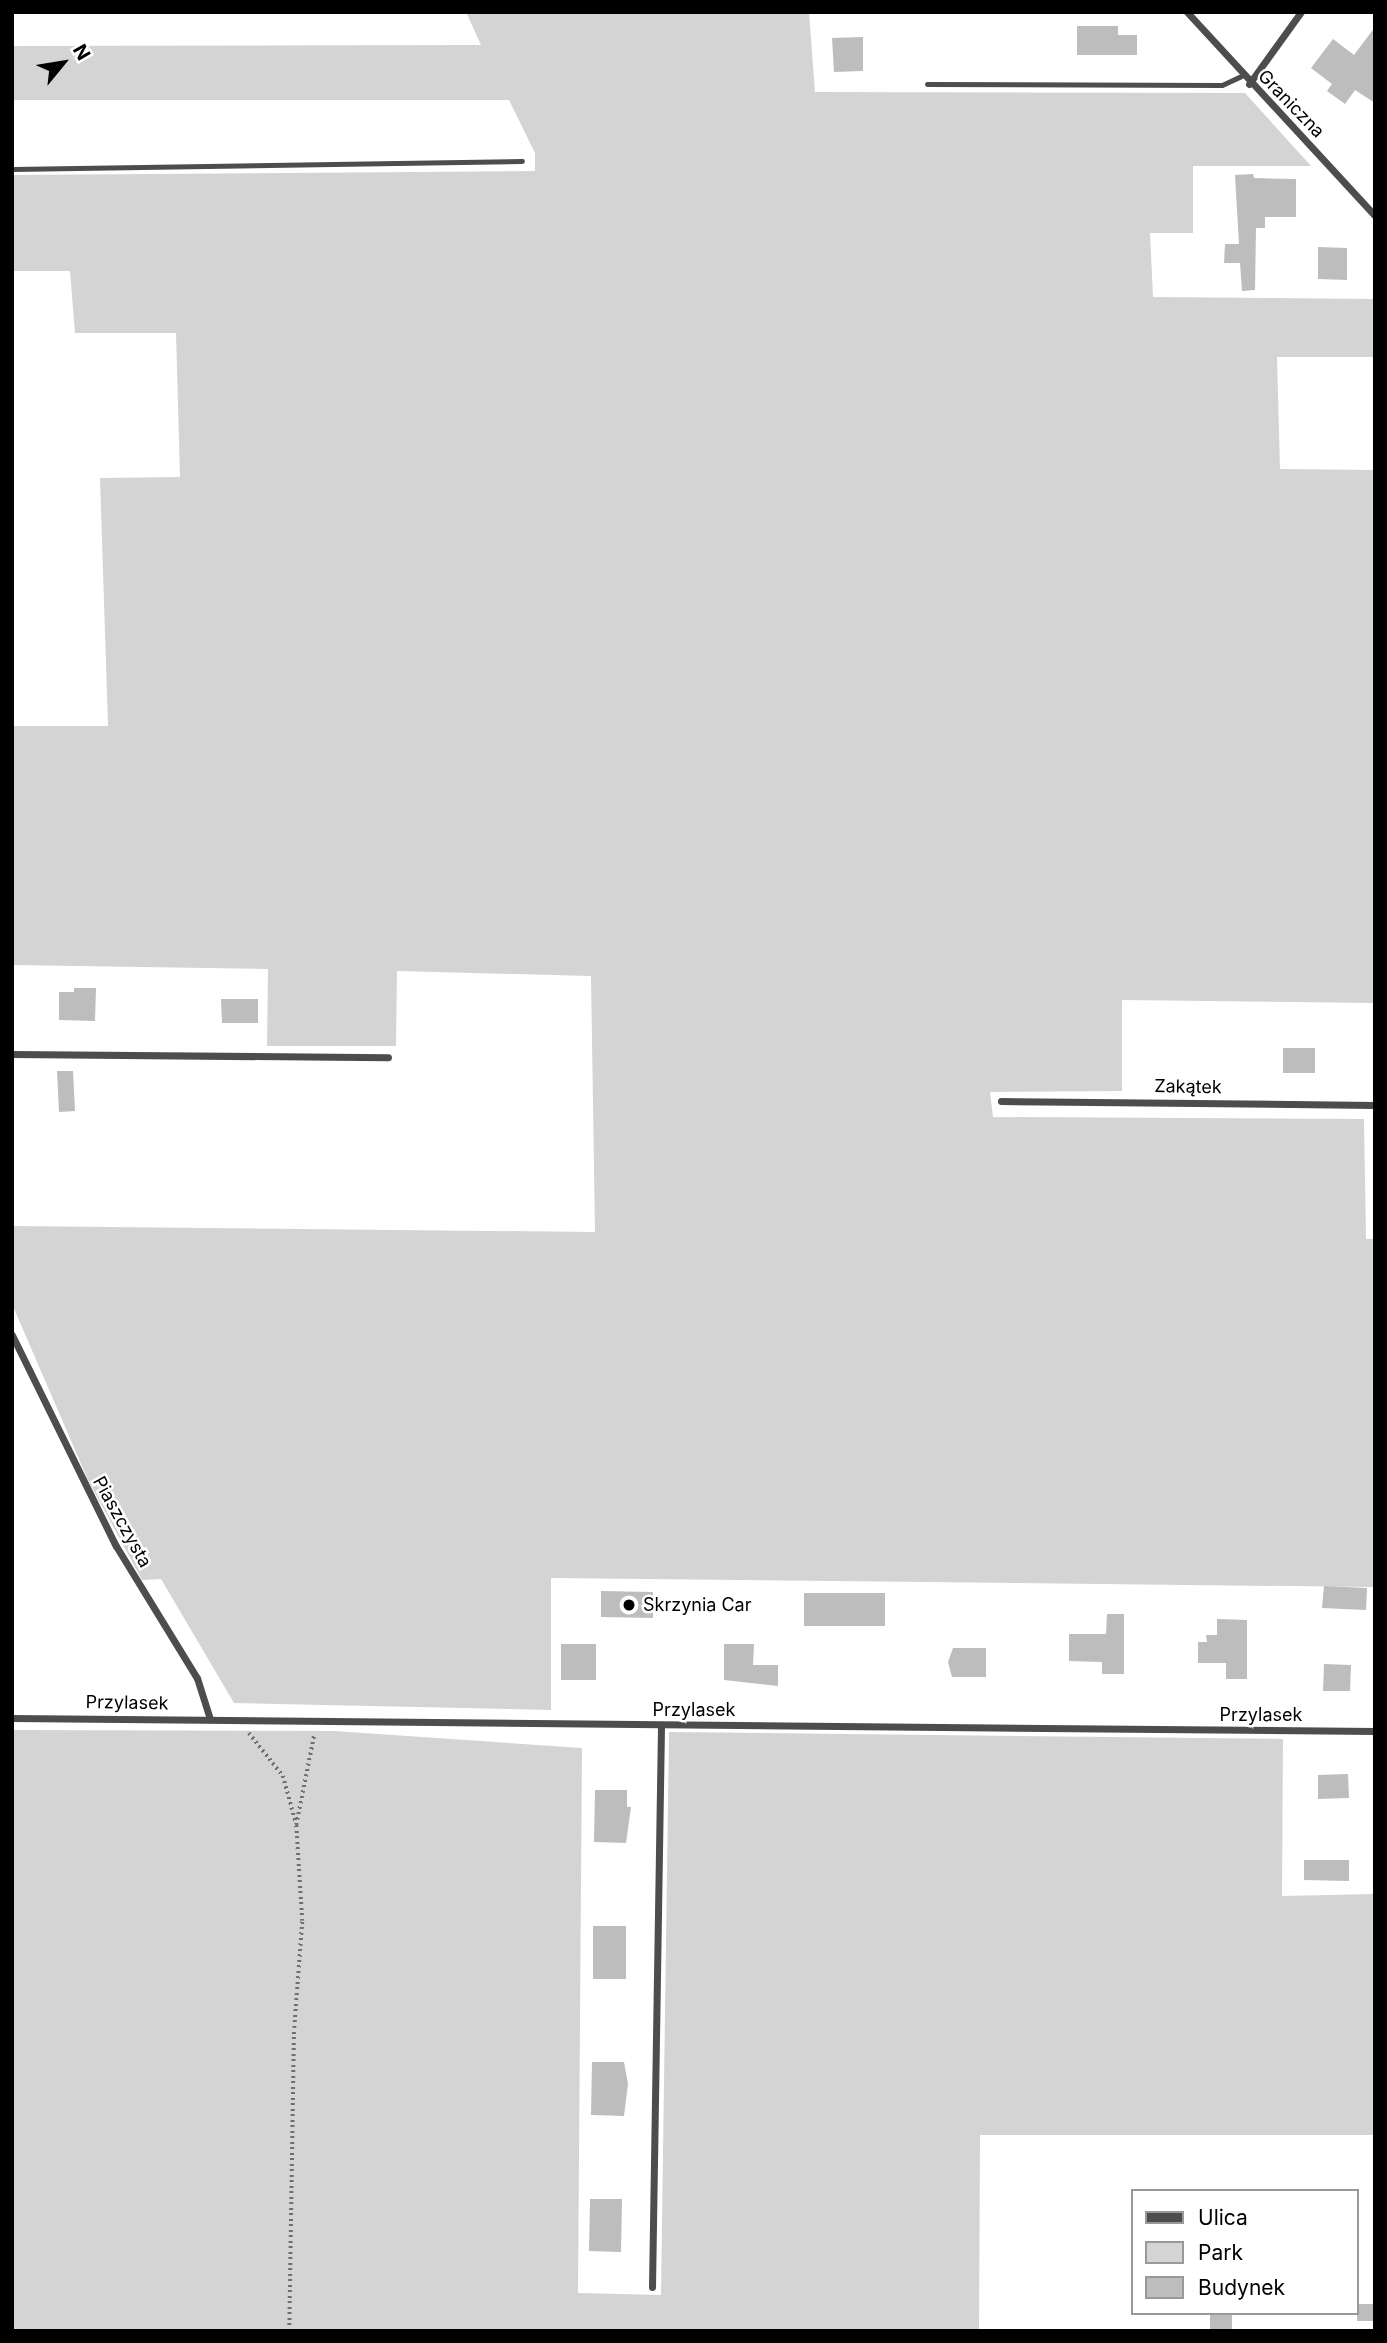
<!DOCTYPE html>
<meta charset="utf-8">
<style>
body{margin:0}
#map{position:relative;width:1387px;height:2343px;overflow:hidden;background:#fff;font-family:Inter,sans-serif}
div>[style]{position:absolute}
.green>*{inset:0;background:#d4d4d4}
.building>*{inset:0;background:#bdbdbd}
.path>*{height:3.5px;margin-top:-1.75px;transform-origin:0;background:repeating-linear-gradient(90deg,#6f6f6f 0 2px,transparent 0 5.5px)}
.service>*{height:5px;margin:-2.5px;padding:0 2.5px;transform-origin:2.5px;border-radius:2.5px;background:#4d4d4d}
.minor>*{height:7px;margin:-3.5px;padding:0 3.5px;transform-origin:3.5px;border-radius:3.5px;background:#4d4d4d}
.dots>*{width:19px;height:19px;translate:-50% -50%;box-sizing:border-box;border:4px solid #fff;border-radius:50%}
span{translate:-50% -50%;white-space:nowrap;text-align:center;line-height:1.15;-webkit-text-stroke:5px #fff;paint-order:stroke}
.street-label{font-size:18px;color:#000}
.poi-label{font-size:18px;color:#000}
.left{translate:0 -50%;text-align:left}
.frame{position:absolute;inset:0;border:14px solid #000;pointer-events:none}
.legend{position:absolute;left:1131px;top:2189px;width:228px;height:126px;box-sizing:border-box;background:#fff;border:2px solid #999;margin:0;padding:9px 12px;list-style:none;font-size:21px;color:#000}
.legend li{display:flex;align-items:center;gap:14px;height:35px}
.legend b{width:35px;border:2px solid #999}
.north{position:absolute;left:28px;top:28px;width:70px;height:70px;-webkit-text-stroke:5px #fff;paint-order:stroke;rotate:60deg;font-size:19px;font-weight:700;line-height:28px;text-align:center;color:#000}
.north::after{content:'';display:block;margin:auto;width:24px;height:32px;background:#000;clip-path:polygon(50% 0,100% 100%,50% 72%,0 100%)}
</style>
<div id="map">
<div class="green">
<div style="clip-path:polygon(466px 12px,809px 12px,815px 92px,1245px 93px,1311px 166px,1193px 166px,1193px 233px,1150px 233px,1153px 297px,1375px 299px,1375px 357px,1277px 357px,1280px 469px,1375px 470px,1375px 1003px,1122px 1000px,1122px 1091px,990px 1092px,993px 1117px,1364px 1119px,1366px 1239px,1375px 1239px,1375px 1587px,551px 1578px,551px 1710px,234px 1703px,161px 1579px,142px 1580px,88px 1480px,12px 1304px,12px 1226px,595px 1232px,591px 976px,397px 971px,396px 1046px,267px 1046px,268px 969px,12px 965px,12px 726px,108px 726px,100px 478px,180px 477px,176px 333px,75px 333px,70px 271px,12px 271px,12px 175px,535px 171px,535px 153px,509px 100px,12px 100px,12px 46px,481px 45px)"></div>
<div style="clip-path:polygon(12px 1730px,334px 1731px,582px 1748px,578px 2293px,661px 2295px,669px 1732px,1283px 1739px,1282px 1896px,1375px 1894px,1375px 2135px,980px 2135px,979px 2331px,12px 2331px)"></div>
</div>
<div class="building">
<div style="clip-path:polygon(1077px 26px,1118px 26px,1118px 35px,1137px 35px,1137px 55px,1077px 55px)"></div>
<div style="clip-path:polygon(1375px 27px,1375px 103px,1355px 90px,1345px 104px,1327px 91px,1332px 84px,1311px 68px,1333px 39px,1354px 55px)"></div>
<div style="clip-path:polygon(863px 37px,863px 71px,834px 72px,832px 38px)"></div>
<div style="clip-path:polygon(1253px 174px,1254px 178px,1296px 179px,1296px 217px,1265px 217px,1265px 228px,1256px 228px,1255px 290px,1242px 291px,1240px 263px,1224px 263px,1225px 244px,1239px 244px,1235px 175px)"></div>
<div style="clip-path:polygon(1318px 247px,1347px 248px,1347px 280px,1318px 279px)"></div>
<div style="clip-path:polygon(74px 988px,96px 988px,95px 1021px,59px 1020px,59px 992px,74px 992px)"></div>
<div style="clip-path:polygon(221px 999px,258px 999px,258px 1023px,222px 1023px)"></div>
<div style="clip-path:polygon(1283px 1048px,1315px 1048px,1315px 1073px,1283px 1073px)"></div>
<div style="clip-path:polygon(57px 1071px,73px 1071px,75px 1111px,59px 1112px)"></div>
<div style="clip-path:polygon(1324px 1586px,1367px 1588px,1366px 1610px,1322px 1608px)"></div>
<div style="clip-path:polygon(601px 1591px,653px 1592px,653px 1618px,601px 1617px)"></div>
<div style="clip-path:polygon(804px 1593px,885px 1593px,885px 1626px,804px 1626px)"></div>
<div style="clip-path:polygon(1107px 1614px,1124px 1614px,1124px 1674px,1102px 1674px,1102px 1662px,1069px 1661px,1069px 1634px,1106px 1634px)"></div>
<div style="clip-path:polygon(1217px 1619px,1247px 1620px,1247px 1679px,1226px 1679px,1226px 1663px,1198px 1663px,1198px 1642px,1207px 1642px,1206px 1635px,1217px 1635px)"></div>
<div style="clip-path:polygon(561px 1644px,596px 1644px,596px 1680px,561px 1680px)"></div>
<div style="clip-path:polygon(724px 1644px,754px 1644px,753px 1665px,778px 1665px,778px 1686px,724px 1680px)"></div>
<div style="clip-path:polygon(953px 1648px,986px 1648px,986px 1677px,952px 1677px,948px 1662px)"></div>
<div style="clip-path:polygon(1324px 1664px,1351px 1665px,1350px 1691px,1323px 1691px)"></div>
<div style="clip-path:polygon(1348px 1774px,1349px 1798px,1318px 1799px,1318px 1775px)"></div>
<div style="clip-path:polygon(595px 1790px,627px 1790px,627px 1807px,631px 1807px,626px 1843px,594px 1842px)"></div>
<div style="clip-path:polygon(1304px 1860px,1349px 1860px,1349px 1881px,1304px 1880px)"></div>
<div style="clip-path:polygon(593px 1926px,626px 1926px,626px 1979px,593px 1979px)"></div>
<div style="clip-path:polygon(592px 2062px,624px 2062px,628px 2084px,624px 2116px,591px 2115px)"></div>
<div style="clip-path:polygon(590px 2199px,622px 2199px,621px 2252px,589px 2251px)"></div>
<div style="clip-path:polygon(1357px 2304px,1375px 2304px,1375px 2321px,1357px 2321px)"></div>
<div style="clip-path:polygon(1210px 2313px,1232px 2313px,1232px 2331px,1210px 2331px)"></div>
</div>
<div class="path">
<div style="left:249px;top:1733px;width:55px;rotate:51.7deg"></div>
<div style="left:283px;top:1776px;width:49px;rotate:74.5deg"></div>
<div style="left:289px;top:2331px;width:303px;rotate:-89.1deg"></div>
<div style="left:294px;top:2028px;width:107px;rotate:-85.7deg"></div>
<div style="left:302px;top:1921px;width:96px;rotate:-93.6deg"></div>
<div style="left:296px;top:1825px;width:92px;rotate:-78.7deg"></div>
</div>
<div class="service">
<div style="left:927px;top:84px;width:295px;rotate:0.2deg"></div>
<div style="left:1222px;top:85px;width:21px;rotate:-25deg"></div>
<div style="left:12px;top:169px;width:510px;rotate:-0.9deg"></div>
</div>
<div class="minor">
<div style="left:1187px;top:12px;width:277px;rotate:47.3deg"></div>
<div style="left:1249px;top:84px;width:89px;rotate:-54.2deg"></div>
<div style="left:12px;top:1054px;width:376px;rotate:0.5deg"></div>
<div style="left:1001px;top:1101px;width:374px;rotate:0.6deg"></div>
<div style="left:12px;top:1335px;width:235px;rotate:63.8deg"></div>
<div style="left:116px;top:1546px;width:155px;rotate:58.5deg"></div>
<div style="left:197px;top:1678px;width:43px;rotate:72.4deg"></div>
<div style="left:12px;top:1718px;width:1363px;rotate:0.55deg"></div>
<div style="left:652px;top:2287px;width:562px;rotate:-89.08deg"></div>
</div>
<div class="dots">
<div style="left:629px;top:1605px;background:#000"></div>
</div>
<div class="street-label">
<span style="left:1291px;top:104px;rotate:46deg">Graniczna</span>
<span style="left:1188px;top:1087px;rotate:1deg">Zakątek</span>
<span style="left:122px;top:1522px;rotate:61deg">Piaszczysta</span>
<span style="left:127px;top:1703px;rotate:1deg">Przylasek</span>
<span style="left:694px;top:1710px">Przylasek</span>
<span style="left:1261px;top:1715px">Przylasek</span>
</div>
<div class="poi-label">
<span class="left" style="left:643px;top:1605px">Skrzynia Car</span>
</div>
<div class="frame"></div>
<ul class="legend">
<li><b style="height:9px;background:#4d4d4d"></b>Ulica</li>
<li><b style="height:19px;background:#d4d4d4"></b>Park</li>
<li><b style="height:19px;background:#bdbdbd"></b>Budynek</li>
</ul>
<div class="north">N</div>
</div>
